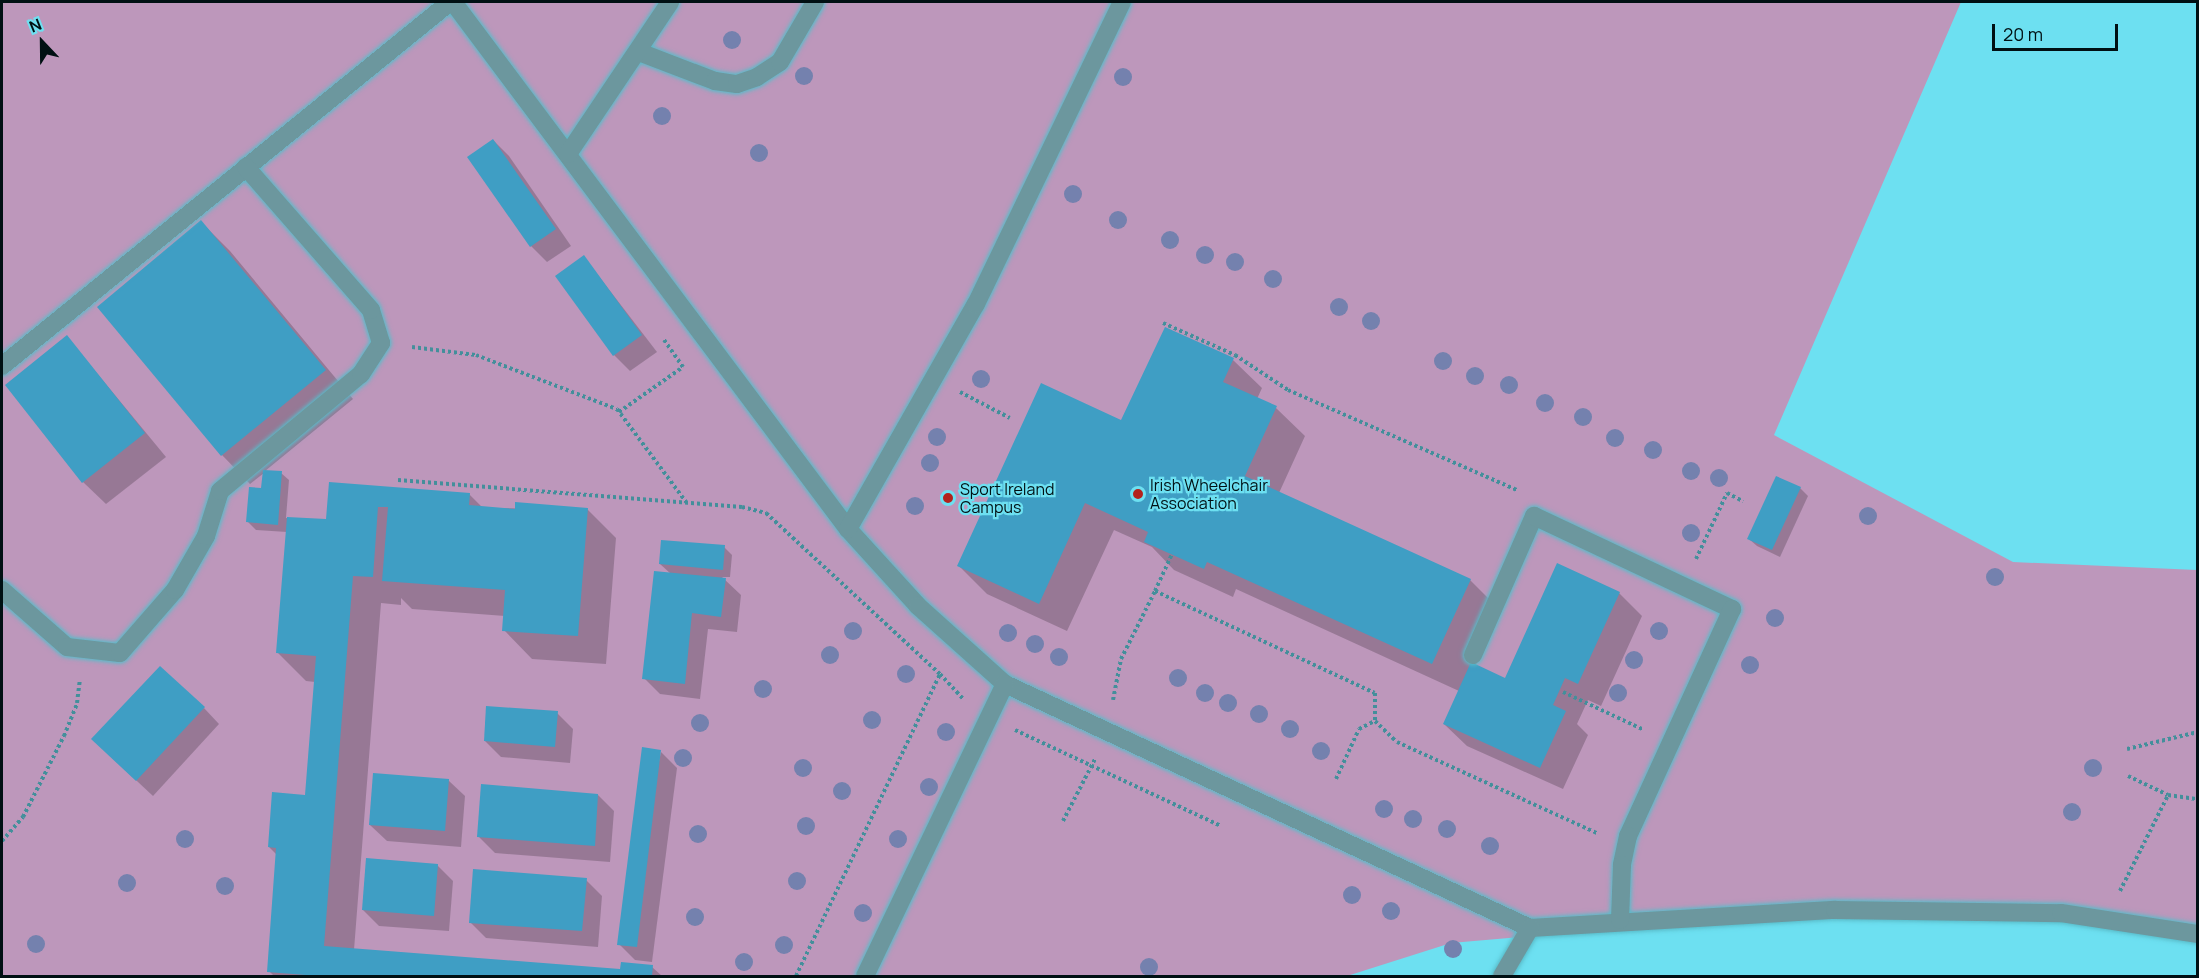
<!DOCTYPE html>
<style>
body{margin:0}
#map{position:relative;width:2199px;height:978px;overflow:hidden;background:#6de0f1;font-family:Manrope,sans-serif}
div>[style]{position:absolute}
.green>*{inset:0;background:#bd97bb}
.shadow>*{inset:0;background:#0003}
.building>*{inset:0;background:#3f9ec4}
.path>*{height:4px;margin-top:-2px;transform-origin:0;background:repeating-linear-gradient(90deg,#438f9b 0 3px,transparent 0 6px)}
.roads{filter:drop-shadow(0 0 2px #59bbc9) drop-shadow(0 0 2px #59bbc9)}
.lane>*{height:18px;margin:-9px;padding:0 9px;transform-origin:9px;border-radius:9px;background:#6c979e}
.trees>*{width:18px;height:18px;margin:-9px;border-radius:50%;background:#7481ae}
.dots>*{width:16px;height:16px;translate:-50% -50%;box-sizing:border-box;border:3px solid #6de0f1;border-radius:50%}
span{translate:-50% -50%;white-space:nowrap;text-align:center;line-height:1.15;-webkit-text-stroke:4.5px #6de0f1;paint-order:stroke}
.poi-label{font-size:16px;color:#001013}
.left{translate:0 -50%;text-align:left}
.frame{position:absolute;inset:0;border:3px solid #001013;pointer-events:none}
.north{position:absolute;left:12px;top:12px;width:60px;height:60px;-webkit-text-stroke:4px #6de0f1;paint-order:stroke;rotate:338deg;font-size:16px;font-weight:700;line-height:24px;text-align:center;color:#001013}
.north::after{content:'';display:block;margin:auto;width:21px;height:27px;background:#001013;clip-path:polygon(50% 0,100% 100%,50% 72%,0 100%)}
.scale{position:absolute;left:1992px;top:24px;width:126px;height:27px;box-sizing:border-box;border:3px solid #001013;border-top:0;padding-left:8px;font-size:18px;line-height:21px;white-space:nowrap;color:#001013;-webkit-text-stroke:4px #6de0f1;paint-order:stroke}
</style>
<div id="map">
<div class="green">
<div style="clip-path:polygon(2px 2px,1961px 2px,1774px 435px,2013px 562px,2197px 570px,2197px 936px,2143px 924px,1964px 915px,1759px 916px,1451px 943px,1347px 976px,2px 976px)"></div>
</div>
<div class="shadow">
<div style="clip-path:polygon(493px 140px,509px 156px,571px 246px,547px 262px,531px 246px,469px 158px)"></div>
<div style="clip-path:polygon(201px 222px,230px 251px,353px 399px,265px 471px,281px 473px,289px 480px,286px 518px,328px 521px,331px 484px,469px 494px,483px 508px,587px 509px,616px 538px,606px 664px,532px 659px,504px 630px,505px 616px,412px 609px,401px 598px,401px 605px,381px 603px,354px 950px,622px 970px,652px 967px,662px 976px,274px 976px,269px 971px,277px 855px,269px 847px,306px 796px,315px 682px,306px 681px,277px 652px,287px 532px,256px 530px,248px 522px,263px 490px,264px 473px,250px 484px,222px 455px,99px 307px)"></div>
<div style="clip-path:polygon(584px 257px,657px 352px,630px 371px,614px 355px)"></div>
<div style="clip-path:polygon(67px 337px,166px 457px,106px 504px,83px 482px)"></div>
<div style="clip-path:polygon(1233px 360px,1262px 388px,1257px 399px,1276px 408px,1305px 436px,1279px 493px,1470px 580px,1499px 609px,1473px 665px,1505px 680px,1619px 593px,1642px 616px,1601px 706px,1588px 700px,1577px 724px,1588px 735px,1563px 789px,1467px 746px,1444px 724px,1459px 691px,1236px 589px,1233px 597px,1174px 570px,1152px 547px,1114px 530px,1067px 631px,987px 594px,959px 566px,1122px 422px)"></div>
<div style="clip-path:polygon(1800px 488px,1808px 496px,1780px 557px,1757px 546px,1749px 539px)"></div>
<div style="clip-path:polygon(724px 547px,732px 555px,730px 577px,722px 577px,741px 595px,737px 632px,708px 629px,700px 699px,660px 694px,644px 678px,671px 574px,660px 564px)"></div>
<div style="clip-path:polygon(204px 708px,219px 724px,153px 796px,109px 755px)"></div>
<div style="clip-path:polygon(557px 713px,573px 729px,570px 763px,501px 757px,485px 741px)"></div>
<div style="clip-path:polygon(661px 752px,677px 768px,652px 962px,635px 960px,619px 944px)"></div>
<div style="clip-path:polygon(448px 780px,465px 796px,461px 847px,387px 841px,370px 825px)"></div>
<div style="clip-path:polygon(598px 795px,614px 811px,610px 862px,495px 853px,479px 837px)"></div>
<div style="clip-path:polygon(437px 865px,453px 881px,449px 931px,379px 926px,363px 910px)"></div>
<div style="clip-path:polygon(586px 880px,602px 896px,598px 947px,486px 938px,470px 922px)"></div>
</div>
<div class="building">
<div style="clip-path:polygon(493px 139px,556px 229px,530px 247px,467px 157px)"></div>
<div style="clip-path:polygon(201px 220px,326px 370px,221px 456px,97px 307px)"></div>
<div style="clip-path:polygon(584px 255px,642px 335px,613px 356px,555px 276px)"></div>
<div style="clip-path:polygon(1165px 327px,1234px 358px,1223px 382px,1277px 406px,1245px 476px,1471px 579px,1432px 664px,1207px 562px,1204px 569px,1144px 542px,1148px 532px,1085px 503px,1039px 604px,957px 566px,1041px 383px,1121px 420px)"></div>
<div style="clip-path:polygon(67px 335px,145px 433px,82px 483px,5px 385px)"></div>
<div style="clip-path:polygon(263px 470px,282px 471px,278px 525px,246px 522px,249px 487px,261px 488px)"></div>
<div style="clip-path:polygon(1776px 476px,1801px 487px,1772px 550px,1747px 539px)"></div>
<div style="clip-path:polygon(329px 482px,470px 493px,469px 505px,515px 509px,515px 502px,588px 508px,578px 636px,502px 631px,505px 590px,382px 581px,388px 507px,378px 507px,373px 577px,353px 576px,324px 946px,620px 969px,621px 962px,653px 965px,652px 976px,319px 976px,267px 972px,276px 848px,268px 847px,272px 792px,305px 795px,316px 656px,276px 653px,287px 517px,326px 519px)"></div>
<div style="clip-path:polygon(661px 540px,725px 545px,723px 570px,659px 564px)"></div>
<div style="clip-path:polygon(1557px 563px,1620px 592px,1578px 684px,1565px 678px,1553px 705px,1566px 711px,1540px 768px,1443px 724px,1471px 662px,1505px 678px)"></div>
<div style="clip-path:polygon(654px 571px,726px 578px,721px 617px,692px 613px,685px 684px,642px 679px)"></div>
<div style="clip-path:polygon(160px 666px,205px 707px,136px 781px,91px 739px)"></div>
<div style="clip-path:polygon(486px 706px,558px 711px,555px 747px,484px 741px)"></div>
<div style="clip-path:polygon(642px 747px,661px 750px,637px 947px,617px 945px)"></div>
<div style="clip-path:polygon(373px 773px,449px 779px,445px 831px,369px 825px)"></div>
<div style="clip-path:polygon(481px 784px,598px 794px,595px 846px,477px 837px)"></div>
<div style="clip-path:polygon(366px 858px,438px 864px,434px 916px,362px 910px)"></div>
<div style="clip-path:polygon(473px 869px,587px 878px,582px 931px,469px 923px)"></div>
</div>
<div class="path">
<div style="left:1163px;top:323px;width:79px;rotate:24deg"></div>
<div style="left:1235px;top:355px;width:64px;rotate:33.4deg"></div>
<div style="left:1288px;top:390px;width:250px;rotate:23.6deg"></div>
<div style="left:412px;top:347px;width:64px;rotate:7.1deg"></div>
<div style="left:476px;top:355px;width:151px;rotate:21deg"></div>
<div style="left:617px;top:409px;width:116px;rotate:53.4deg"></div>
<div style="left:960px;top:392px;width:56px;rotate:27.5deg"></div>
<div style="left:619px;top:412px;width:78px;rotate:-35.1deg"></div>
<div style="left:683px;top:367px;width:33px;rotate:-125deg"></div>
<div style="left:398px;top:480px;width:345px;rotate:4.5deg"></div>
<div style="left:742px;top:507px;width:25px;rotate:14deg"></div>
<div style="left:766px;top:513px;width:237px;rotate:42.8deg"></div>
<div style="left:1696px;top:559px;width:73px;rotate:-64.8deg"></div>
<div style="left:1727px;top:493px;width:18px;rotate:27deg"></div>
<div style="left:1155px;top:591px;width:41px;rotate:-65.3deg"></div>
<div style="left:1563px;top:692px;width:89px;rotate:25.1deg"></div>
<div style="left:1113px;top:700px;width:42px;rotate:-79deg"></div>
<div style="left:1121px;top:659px;width:76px;rotate:-63.4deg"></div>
<div style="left:1155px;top:591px;width:242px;rotate:24.9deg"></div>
<div style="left:1375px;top:693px;width:28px;rotate:90deg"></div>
<div style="left:1015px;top:730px;width:227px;rotate:25deg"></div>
<div style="left:2127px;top:749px;width:73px;rotate:-13.5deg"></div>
<div style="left:2128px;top:776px;width:44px;rotate:25.4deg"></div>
<div style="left:2168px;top:795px;width:30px;rotate:8deg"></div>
<div style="left:1336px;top:779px;width:55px;rotate:-65.3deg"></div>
<div style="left:1359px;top:729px;width:18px;rotate:-27deg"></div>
<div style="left:1375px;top:721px;width:30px;rotate:44deg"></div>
<div style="left:1397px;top:742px;width:220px;rotate:24.5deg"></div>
<div style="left:1063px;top:821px;width:70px;rotate:-62.7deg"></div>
<div style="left:2px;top:841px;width:32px;rotate:-49deg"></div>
<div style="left:23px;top:817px;width:91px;rotate:-63.2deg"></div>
<div style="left:64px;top:736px;width:35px;rotate:-68deg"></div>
<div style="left:77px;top:703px;width:23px;rotate:-83deg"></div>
<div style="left:2120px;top:891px;width:107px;rotate:-63.4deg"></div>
<div style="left:796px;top:976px;width:335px;rotate:-64.5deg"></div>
<div style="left:940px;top:674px;width:35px;rotate:47deg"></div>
</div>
<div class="roads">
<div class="lane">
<div style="left:453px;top:2px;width:659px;rotate:53.15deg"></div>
<div style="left:848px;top:529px;width:104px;rotate:47.7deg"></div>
<div style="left:918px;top:606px;width:117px;rotate:41.9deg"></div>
<div style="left:1005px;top:684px;width:579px;rotate:24.93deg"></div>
<div style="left:1530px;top:928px;width:306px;rotate:-3.4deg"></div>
<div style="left:1835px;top:910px;width:226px;rotate:0.8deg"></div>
<div style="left:2061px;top:913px;width:139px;rotate:8.7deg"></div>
<div style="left:639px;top:52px;width:81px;rotate:20.9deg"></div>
<div style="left:715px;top:81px;width:22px;rotate:8deg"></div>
<div style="left:737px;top:84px;width:21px;rotate:-19deg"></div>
<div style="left:757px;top:77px;width:27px;rotate:-33deg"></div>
<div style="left:780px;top:62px;width:69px;rotate:-59.7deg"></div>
<div style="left:568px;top:154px;width:183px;rotate:-56.1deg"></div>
<div style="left:2px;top:366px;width:577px;rotate:-39.09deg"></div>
<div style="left:848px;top:529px;width:259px;rotate:-60.4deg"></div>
<div style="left:976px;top:304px;width:335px;rotate:-64.2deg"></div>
<div style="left:2px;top:590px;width:86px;rotate:41.2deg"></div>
<div style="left:67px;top:647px;width:53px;rotate:6.5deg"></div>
<div style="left:120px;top:653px;width:84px;rotate:-48.9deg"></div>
<div style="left:175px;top:590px;width:62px;rotate:-60.1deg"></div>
<div style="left:206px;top:536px;width:47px;rotate:-72.7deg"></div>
<div style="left:220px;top:491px;width:183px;rotate:-39.7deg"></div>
<div style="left:361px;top:374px;width:37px;rotate:-57deg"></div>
<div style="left:381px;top:343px;width:34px;rotate:-107deg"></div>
<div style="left:371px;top:310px;width:190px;rotate:-131.2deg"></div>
<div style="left:1473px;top:655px;width:152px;rotate:-66.3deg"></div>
<div style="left:1534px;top:516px;width:219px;rotate:25.2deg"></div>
<div style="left:1732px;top:609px;width:250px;rotate:114.6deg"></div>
<div style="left:1628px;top:836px;width:30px;rotate:102deg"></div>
<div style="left:1622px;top:865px;width:55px;rotate:92.1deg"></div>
<div style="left:865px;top:976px;width:324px;rotate:-64.4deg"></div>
<div style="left:1502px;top:976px;width:56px;rotate:-59.7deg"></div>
</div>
</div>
<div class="trees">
<div style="left:732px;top:40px"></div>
<div style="left:804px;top:76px"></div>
<div style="left:1123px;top:77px"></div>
<div style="left:662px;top:116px"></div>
<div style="left:759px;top:153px"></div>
<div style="left:1073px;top:194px"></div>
<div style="left:1118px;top:220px"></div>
<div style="left:1170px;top:240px"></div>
<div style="left:1205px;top:255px"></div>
<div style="left:1235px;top:262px"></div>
<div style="left:1273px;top:279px"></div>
<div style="left:1339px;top:307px"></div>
<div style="left:1371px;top:321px"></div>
<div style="left:1443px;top:361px"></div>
<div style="left:1475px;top:376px"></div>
<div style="left:981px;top:379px"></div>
<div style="left:1509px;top:385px"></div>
<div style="left:1545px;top:403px"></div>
<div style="left:1583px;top:417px"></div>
<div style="left:937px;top:437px"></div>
<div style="left:1615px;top:438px"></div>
<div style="left:1653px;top:450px"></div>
<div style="left:930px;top:463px"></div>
<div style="left:1691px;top:471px"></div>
<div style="left:1719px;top:478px"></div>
<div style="left:915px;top:506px"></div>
<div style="left:1868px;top:516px"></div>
<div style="left:1691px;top:533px"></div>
<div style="left:1995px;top:577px"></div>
<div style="left:1775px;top:618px"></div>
<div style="left:853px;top:631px"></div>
<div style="left:1659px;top:631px"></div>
<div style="left:1008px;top:633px"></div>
<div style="left:1035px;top:644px"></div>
<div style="left:830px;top:655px"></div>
<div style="left:1059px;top:657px"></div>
<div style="left:1634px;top:660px"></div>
<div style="left:1750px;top:665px"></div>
<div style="left:906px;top:674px"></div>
<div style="left:1178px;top:678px"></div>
<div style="left:763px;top:689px"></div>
<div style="left:1205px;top:693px"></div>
<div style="left:1618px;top:693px"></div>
<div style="left:1228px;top:703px"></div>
<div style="left:1259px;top:714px"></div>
<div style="left:872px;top:720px"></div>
<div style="left:700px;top:723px"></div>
<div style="left:1290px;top:729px"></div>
<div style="left:946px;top:732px"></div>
<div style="left:1321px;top:751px"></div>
<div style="left:683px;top:758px"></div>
<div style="left:803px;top:768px"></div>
<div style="left:2093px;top:768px"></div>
<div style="left:929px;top:787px"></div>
<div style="left:842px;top:791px"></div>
<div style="left:1384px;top:809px"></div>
<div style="left:2072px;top:812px"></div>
<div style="left:1413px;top:819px"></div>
<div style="left:806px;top:826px"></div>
<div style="left:1447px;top:829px"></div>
<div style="left:698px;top:834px"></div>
<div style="left:185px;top:839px"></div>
<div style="left:898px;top:839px"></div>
<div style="left:1490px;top:846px"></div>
<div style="left:797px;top:881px"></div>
<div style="left:127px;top:883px"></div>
<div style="left:225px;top:886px"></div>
<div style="left:1352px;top:895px"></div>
<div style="left:1391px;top:911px"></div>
<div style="left:863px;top:913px"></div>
<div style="left:695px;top:917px"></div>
<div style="left:36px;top:944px"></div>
<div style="left:784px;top:945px"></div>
<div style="left:1453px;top:949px"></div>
<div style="left:744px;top:962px"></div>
<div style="left:1149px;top:967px"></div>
</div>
<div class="dots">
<div style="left:1138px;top:494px;background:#b2221d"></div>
<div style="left:948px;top:498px;background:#b2221d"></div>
</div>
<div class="poi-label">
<span class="left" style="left:1150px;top:494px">Irish Wheelchair<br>Association</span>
<span class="left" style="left:960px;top:498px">Sport Ireland<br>Campus</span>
</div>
<div class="frame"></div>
<div class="north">N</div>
<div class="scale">20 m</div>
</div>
